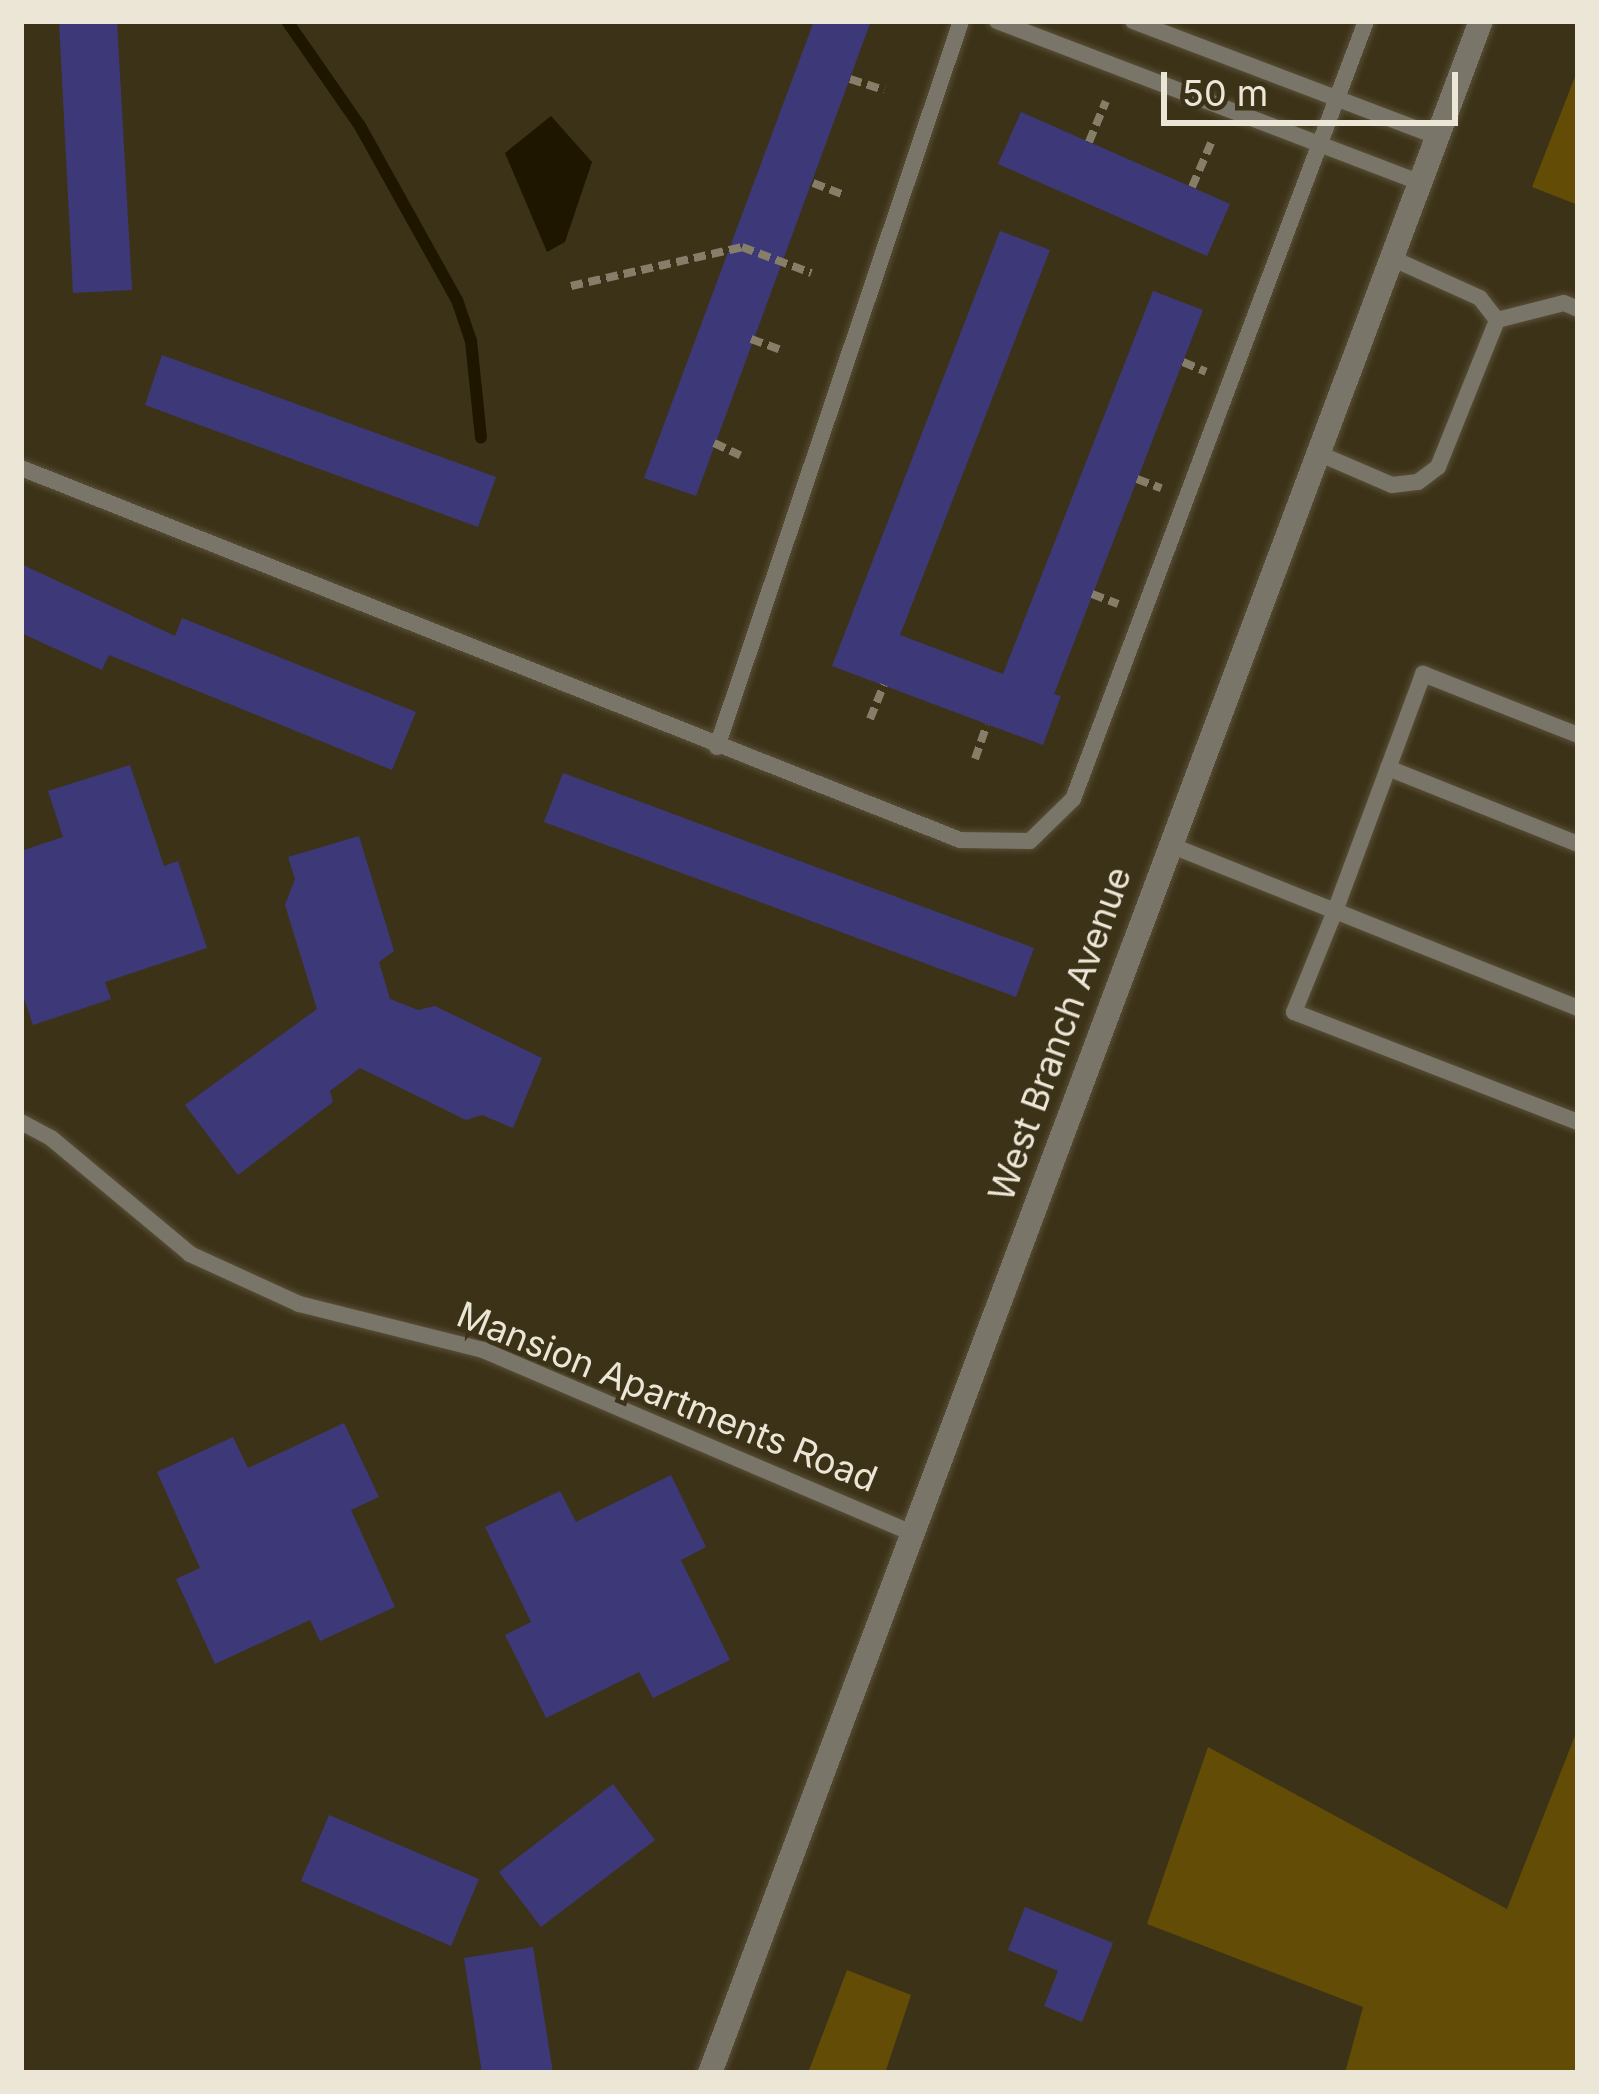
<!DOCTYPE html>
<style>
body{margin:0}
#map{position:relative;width:1599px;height:2094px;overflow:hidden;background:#3c3218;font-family:Inter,sans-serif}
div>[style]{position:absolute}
.green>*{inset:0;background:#634c05}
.water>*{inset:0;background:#1f1600}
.stream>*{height:12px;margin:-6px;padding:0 6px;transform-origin:6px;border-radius:6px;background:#1f1600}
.building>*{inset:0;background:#3d3979}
.path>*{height:8px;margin-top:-4px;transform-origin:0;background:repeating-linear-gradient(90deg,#877e69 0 12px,transparent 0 18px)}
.roads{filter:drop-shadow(0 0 3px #584f37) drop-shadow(0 0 3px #584f37)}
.service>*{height:16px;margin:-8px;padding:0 8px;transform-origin:8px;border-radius:8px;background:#7a7569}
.tertiary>*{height:24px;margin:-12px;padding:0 12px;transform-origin:12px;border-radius:12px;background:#7a7569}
span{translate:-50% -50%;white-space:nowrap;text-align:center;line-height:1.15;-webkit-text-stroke:9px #3c3218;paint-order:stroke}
.street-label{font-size:36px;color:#ece6d7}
.frame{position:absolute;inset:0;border:24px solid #ece6d7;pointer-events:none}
.scale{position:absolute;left:1161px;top:72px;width:297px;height:54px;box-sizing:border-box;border:6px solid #ece6d7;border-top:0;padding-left:15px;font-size:36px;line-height:42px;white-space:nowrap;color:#ece6d7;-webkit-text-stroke:9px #3c3218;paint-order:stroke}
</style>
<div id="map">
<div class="green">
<div style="clip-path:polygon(1578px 69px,1578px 205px,1532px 187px)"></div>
<div style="clip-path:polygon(1578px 1728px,1578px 2073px,1345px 2073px,1363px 2007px,1147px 1924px,1208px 1747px,1507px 1909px)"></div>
<div style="clip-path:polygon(847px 1970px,911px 1995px,885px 2073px,808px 2073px)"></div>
</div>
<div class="water">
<div style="clip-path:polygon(551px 116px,592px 162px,565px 242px,547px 252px,505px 153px)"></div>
</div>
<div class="stream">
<div style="left:287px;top:21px;width:128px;rotate:55.2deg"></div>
<div style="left:360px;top:126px;width:199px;rotate:60.9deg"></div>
<div style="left:457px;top:300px;width:43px;rotate:71.1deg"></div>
<div style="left:471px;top:341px;width:97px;rotate:84.1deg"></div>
</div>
<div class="building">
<div style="clip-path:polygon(59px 21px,117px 21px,132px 290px,73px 293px)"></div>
<div style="clip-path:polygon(814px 21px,871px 21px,696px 496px,644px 478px)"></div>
<div style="clip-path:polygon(1021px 112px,1230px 204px,1207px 256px,998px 164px)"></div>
<div style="clip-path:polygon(1000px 231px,1050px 250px,900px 635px,1003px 674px,1153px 291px,1203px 310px,1054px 694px,1061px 696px,1043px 745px,832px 666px)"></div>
<div style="clip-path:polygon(162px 355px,496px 477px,478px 527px,145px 405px)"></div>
<div style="clip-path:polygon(21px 564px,175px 636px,182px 618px,416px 712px,392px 770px,109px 655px,102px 670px,21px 633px)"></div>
<div style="clip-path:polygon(130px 765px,164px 866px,178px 861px,207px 948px,105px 982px,111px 999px,33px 1025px,21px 990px,21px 851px,63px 837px,48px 791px)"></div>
<div style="clip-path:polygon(563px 773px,1034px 948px,1016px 997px,544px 822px)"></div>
<div style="clip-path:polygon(359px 836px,394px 951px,379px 962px,390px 999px,418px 1010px,435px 1006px,542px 1058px,513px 1128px,482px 1115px,466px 1120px,360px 1068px,330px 1091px,333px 1102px,238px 1175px,185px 1105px,317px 1009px,285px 905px,295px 879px,288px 857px)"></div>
<div style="clip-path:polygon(344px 1423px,379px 1497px,351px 1510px,395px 1607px,320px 1641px,310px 1620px,215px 1664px,176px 1579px,200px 1568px,157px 1472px,233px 1437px,248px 1468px)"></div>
<div style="clip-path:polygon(671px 1475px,706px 1547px,681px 1560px,730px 1660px,653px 1698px,639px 1672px,546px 1718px,505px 1635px,531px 1622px,485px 1527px,560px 1491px,576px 1522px)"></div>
<div style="clip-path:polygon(613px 1784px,655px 1840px,541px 1927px,499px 1872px)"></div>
<div style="clip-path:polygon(329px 1815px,479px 1879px,451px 1946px,301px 1881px)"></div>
<div style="clip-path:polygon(1025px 1907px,1113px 1943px,1082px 2022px,1044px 2006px,1058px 1971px,1008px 1950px)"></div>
<div style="clip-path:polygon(533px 1947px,553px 2073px,482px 2073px,464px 1958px)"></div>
</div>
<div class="path">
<div style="left:850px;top:79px;width:36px;rotate:18deg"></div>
<div style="left:1089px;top:142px;width:44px;rotate:-67.5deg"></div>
<div style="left:813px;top:183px;width:31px;rotate:21deg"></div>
<div style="left:1192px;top:187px;width:48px;rotate:-66.6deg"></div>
<div style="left:571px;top:286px;width:175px;rotate:-12.8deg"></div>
<div style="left:742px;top:247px;width:74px;rotate:20.6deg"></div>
<div style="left:751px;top:339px;width:32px;rotate:20deg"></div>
<div style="left:1183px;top:362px;width:25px;rotate:23deg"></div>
<div style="left:714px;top:443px;width:29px;rotate:25deg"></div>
<div style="left:1137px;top:479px;width:26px;rotate:21deg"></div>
<div style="left:1092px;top:594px;width:28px;rotate:21deg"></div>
<div style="left:870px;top:719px;width:37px;rotate:-68deg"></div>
<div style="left:975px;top:759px;width:36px;rotate:-71deg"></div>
</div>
<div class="roads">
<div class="service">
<div style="left:997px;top:21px;width:451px;rotate:20.9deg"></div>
<div style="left:1133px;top:21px;width:323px;rotate:20.8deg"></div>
<div style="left:1497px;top:320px;width:69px;rotate:-14.2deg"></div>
<div style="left:1564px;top:303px;width:15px;rotate:23deg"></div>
<div style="left:1320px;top:454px;width:78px;rotate:23.3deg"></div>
<div style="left:1392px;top:485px;width:26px;rotate:-7deg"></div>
<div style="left:1418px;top:482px;width:25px;rotate:-37deg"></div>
<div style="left:1438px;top:467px;width:158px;rotate:-68.1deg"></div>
<div style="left:1497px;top:320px;width:28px;rotate:-128deg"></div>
<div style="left:1480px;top:298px;width:100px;rotate:-155.7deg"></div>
<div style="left:21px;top:468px;width:1010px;rotate:21.61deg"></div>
<div style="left:960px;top:840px;width:70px;rotate:0.8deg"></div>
<div style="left:1030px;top:841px;width:60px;rotate:-44.3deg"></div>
<div style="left:1073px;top:799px;width:831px;rotate:-69.36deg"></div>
<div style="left:717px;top:747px;width:766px;rotate:-71.42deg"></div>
<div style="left:1388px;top:768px;width:205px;rotate:21.8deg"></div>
<div style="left:1170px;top:845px;width:178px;rotate:21.8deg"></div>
<div style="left:1335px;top:911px;width:253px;rotate:-69.6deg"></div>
<div style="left:1423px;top:674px;width:167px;rotate:21.5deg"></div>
<div style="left:1578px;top:1008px;width:262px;rotate:-158.2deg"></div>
<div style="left:1335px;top:911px;width:109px;rotate:112.1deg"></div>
<div style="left:1294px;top:1012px;width:305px;rotate:21.2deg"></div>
<div style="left:21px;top:1122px;width:34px;rotate:28deg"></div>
<div style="left:51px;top:1138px;width:181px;rotate:39.8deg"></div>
<div style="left:190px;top:1254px;width:120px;rotate:24.6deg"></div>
<div style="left:299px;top:1304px;width:190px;rotate:14deg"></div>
<div style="left:483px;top:1350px;width:470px;rotate:23.1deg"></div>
</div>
<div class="tertiary">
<div style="left:710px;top:2073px;width:2192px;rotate:-69.41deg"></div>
</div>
</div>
<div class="street-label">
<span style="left:1060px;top:1034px;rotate:-70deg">West Branch Avenue</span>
<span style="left:667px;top:1397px;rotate:22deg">Mansion Apartments Road</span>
</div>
<div class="frame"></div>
<div class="scale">50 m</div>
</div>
